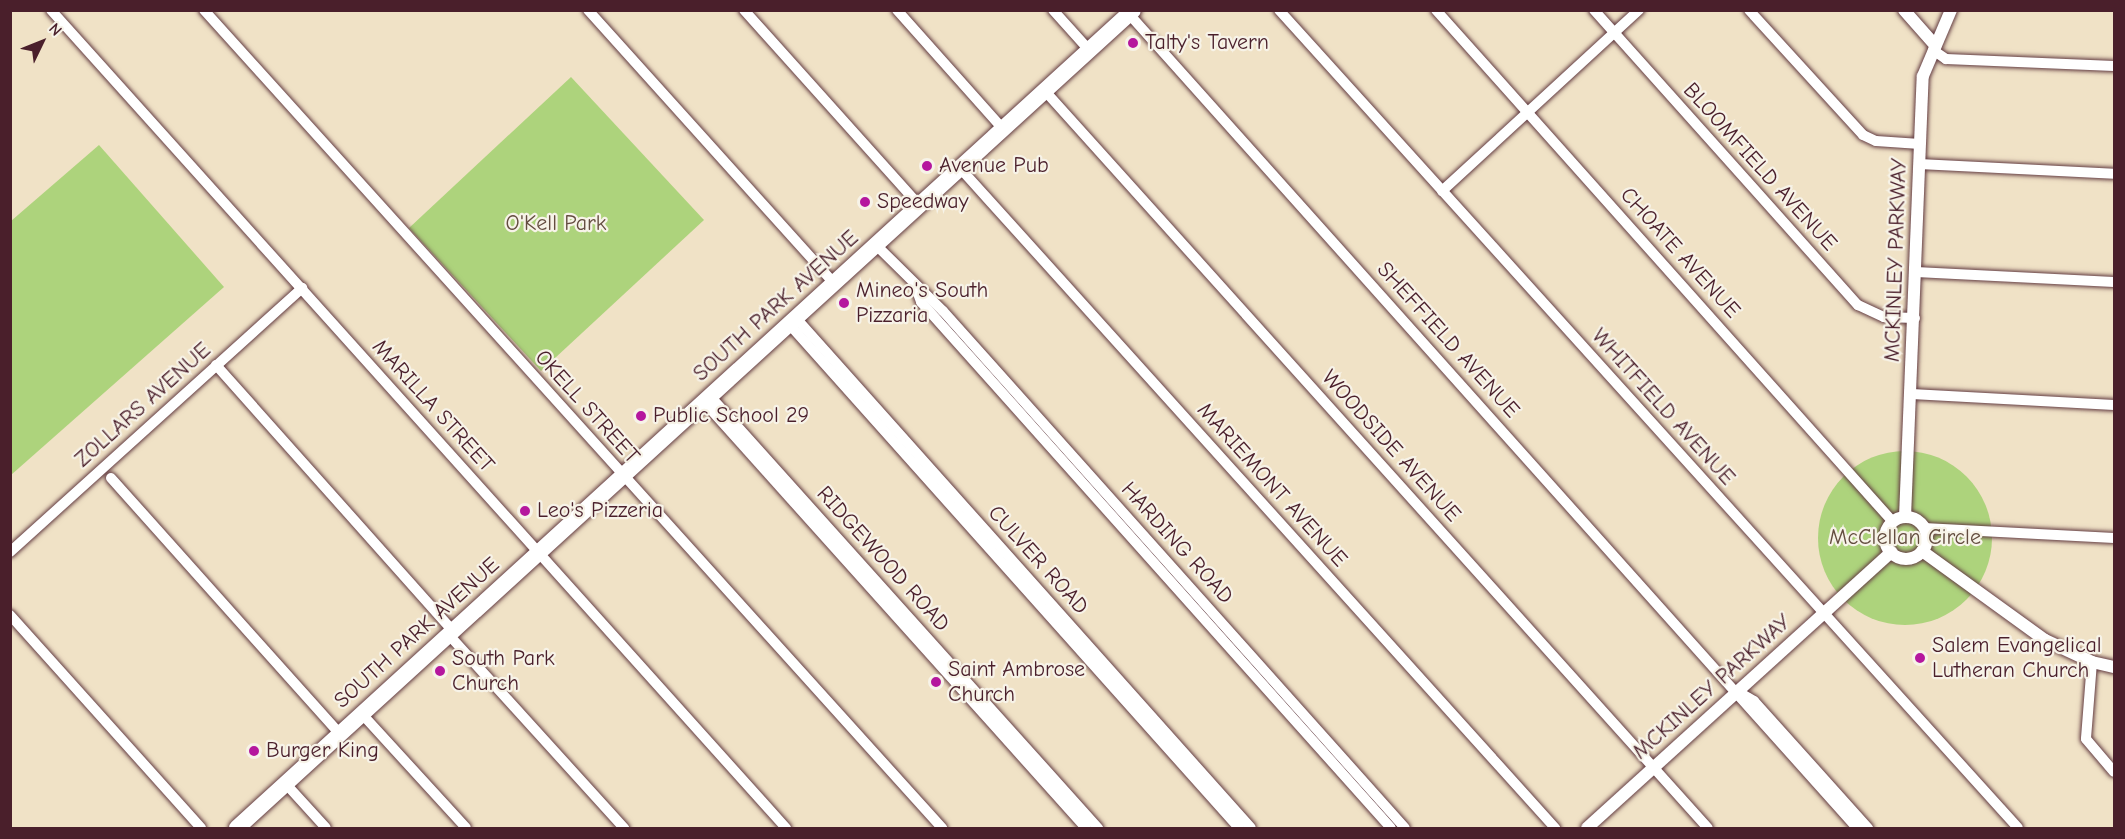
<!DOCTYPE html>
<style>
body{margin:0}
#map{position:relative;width:2125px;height:839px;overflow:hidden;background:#f0e2c6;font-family:"Comic Neue",sans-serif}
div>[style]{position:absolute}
.green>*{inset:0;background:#add37c}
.round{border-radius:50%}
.roads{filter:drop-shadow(0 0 2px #633c42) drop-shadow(0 0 2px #633c42)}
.minor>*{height:10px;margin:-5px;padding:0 5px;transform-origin:5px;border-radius:5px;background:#fff}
.tertiary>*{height:12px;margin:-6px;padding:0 6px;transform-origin:6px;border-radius:6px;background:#fff}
.tertiary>.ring{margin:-6px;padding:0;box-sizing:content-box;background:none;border:12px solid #fff;border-radius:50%}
.primary>*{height:16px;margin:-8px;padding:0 8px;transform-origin:8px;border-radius:8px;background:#fff}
.dots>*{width:16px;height:16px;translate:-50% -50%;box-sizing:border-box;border:3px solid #f7f3e8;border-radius:50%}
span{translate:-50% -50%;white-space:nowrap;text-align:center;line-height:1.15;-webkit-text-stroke:4.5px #f7f3e8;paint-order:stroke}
.poi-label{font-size:22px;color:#4a1f2b}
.left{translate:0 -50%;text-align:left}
.street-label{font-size:22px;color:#4a1f2b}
.park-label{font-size:22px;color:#634c3f}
.frame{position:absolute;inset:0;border:12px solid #4a1f2b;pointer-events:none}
.north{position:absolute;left:12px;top:12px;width:60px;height:60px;-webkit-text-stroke:4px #f7f3e8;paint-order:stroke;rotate:47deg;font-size:16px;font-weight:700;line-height:24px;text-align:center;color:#4a1f2b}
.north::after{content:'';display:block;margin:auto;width:21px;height:27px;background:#4a1f2b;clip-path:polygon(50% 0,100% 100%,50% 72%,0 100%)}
</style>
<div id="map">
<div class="green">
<div style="clip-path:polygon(571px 77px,704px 220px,541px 371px,409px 228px)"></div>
<div style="clip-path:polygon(99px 145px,224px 287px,11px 475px,11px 221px)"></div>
<div class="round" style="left:1818px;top:451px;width:174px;height:174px"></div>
</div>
<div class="roads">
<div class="minor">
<div style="left:51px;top:10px;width:1100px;rotate:48.06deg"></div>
<div style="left:204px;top:10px;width:1102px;rotate:47.94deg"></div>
<div style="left:588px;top:10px;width:367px;rotate:48deg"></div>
<div style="left:744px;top:10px;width:262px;rotate:48.1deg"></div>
<div style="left:897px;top:10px;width:159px;rotate:48.3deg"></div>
<div style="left:1053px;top:10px;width:54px;rotate:48deg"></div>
<div style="left:1279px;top:10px;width:1102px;rotate:47.9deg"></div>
<div style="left:1436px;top:10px;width:686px;rotate:48.25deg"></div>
<div style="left:1594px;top:10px;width:396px;rotate:48.2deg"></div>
<div style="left:1858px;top:305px;width:29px;rotate:25deg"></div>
<div style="left:1884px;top:317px;width:31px;rotate:2deg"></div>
<div style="left:1749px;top:10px;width:169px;rotate:47.6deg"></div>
<div style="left:1863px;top:135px;width:14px;rotate:25deg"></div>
<div style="left:1876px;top:141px;width:44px;rotate:3.9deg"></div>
<div style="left:1129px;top:14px;width:1092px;rotate:48.19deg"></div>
<div style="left:1933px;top:50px;width:16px;rotate:35deg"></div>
<div style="left:1946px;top:59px;width:168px;rotate:2.4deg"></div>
<div style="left:1045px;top:91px;width:991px;rotate:48.03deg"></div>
<div style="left:1919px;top:164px;width:195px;rotate:2.9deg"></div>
<div style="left:960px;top:168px;width:889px;rotate:47.96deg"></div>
<div style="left:1442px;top:191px;width:268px;rotate:-42.6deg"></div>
<div style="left:876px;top:245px;width:94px;rotate:44.6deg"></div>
<div style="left:943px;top:311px;width:693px;rotate:48.22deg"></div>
<div style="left:1916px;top:272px;width:198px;rotate:2.9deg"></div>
<div style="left:916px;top:288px;width:15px;rotate:70deg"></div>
<div style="left:921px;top:302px;width:705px;rotate:48.22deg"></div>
<div style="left:796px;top:318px;width:683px;rotate:48.26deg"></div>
<div style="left:789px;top:324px;width:676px;rotate:48.24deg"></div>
<div style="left:216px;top:365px;width:356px;rotate:48.3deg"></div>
<div style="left:1912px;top:394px;width:202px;rotate:3.1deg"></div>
<div style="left:710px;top:396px;width:581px;rotate:48.07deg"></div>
<div style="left:704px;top:402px;width:572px;rotate:48.12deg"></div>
<div style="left:111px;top:478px;width:343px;rotate:48.2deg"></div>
<div style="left:1924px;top:528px;width:190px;rotate:3deg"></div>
<div style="left:10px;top:552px;width:394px;rotate:-42.1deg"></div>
<div style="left:10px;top:615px;width:286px;rotate:48.1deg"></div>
<div style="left:449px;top:635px;width:261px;rotate:47.8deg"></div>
<div style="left:2092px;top:662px;width:77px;rotate:94.5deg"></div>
<div style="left:2086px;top:739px;width:43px;rotate:49.7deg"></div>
<div style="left:1742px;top:694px;width:14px;rotate:30deg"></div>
<div style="left:1754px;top:701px;width:171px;rotate:48.1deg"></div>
<div style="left:362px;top:714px;width:154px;rotate:47.6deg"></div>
<div style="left:286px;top:784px;width:59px;rotate:47.7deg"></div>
</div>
<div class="tertiary">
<div style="left:1904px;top:10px;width:47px;rotate:48.5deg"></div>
<div style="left:1905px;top:517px;width:441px;rotate:-87.7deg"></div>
<div style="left:1923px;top:76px;width:72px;rotate:-67deg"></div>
<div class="ring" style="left:1885px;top:517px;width:30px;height:30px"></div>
<div style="left:1922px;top:551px;width:152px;rotate:35.9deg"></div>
<div style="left:2045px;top:640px;width:52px;rotate:25.1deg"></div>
<div style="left:2092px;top:662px;width:23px;rotate:13deg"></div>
<div style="left:1587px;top:828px;width:411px;rotate:-42.2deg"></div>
</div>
<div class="primary">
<div style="left:237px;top:828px;width:1213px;rotate:-42.39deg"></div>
</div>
</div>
<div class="dots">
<div style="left:1133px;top:43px;background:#b5179e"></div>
<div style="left:927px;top:166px;background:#b5179e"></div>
<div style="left:865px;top:202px;background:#b5179e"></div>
<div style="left:844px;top:303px;background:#b5179e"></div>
<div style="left:641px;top:416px;background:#b5179e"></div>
<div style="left:525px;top:511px;background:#b5179e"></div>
<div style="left:1920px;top:658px;background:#b5179e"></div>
<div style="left:440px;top:671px;background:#b5179e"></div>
<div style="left:936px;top:682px;background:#b5179e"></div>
<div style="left:254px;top:751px;background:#b5179e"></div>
</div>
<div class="poi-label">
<span class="left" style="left:1145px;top:43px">Talty's Tavern</span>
<span class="left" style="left:939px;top:166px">Avenue Pub</span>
<span class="left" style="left:877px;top:202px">Speedway</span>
<span class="left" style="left:856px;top:303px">Mineo's South<br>Pizzaria</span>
<span class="left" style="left:653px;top:416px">Public School 29</span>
<span class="left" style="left:537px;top:511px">Leo's Pizzeria</span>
<span class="left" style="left:1932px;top:658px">Salem Evangelical<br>Lutheran Church</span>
<span class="left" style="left:452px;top:671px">South Park<br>Church</span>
<span class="left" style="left:948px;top:682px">Saint Ambrose<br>Church</span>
<span class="left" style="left:266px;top:751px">Burger King</span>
</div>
<div class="street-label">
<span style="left:1760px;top:167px;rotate:48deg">BLOOMFIELD AVENUE</span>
<span style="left:1680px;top:253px;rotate:48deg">CHOATE AVENUE</span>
<span style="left:1896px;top:260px;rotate:-88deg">MCKINLEY PARKWAY</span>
<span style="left:776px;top:306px;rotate:-42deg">SOUTH PARK AVENUE</span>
<span style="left:1448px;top:340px;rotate:48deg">SHEFFIELD AVENUE</span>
<span style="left:143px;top:405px;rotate:-42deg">ZOLLARS AVENUE</span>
<span style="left:433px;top:406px;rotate:48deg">MARILLA STREET</span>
<span style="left:587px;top:407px;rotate:48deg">OKELL STREET</span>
<span style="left:1663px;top:407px;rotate:48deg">WHITFIELD AVENUE</span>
<span style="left:1391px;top:446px;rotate:48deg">WOODSIDE AVENUE</span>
<span style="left:1272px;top:485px;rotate:48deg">MARIEMONT AVENUE</span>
<span style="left:1177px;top:543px;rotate:48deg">HARDING ROAD</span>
<span style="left:883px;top:559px;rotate:48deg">RIDGEWOOD ROAD</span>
<span style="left:1038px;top:560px;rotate:48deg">CULVER ROAD</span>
<span style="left:417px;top:633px;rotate:-42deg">SOUTH PARK AVENUE</span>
<span style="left:1712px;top:687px;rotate:-42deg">MCKINLEY PARKWAY</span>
</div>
<div class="park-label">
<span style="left:556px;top:224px">O'Kell Park</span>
<span style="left:1905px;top:538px">McClellan Circle</span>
</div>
<div class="frame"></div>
<div class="north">N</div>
</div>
